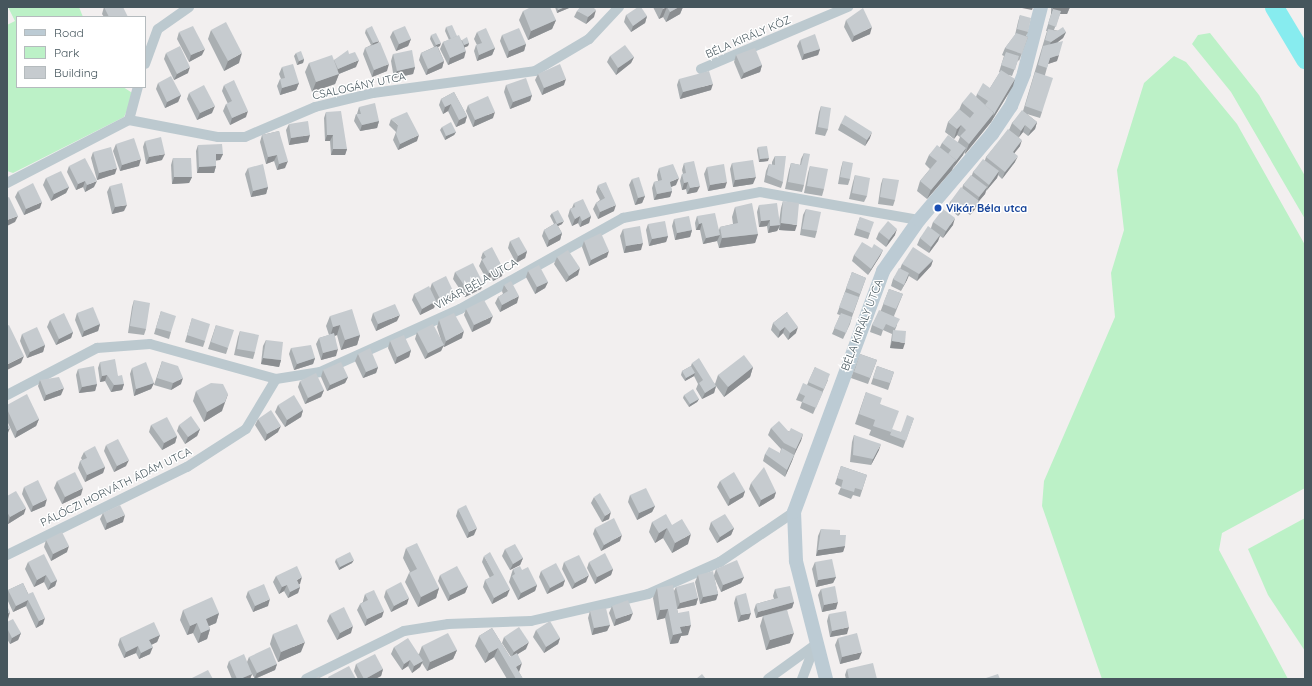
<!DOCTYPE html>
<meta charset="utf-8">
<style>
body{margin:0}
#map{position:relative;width:1312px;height:686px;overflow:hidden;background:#f2efef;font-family:Quicksand,sans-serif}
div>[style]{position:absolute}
.green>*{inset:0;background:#bcf1c7}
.river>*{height:19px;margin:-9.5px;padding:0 9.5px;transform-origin:9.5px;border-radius:9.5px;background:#87ecef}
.street>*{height:10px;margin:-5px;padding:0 5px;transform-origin:5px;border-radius:5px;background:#bcc9cf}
.secondary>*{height:14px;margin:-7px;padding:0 7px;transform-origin:7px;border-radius:7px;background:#bccbd4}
.wall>*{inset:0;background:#aaafb2}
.shaded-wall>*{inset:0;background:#8b8e91}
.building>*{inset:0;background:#c6cbcf}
.dots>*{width:11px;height:11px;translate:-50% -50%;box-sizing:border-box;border:2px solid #fff;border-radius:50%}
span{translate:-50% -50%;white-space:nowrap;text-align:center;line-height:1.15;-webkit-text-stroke:3px #fff;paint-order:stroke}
.street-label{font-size:11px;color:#46565d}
.transit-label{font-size:11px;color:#164399;font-weight:700}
.left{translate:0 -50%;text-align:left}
.frame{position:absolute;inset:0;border:8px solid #46565d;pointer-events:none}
.legend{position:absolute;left:16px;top:16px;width:130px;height:72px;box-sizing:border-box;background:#fff;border:1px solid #b5bbbe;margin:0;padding:5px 7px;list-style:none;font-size:12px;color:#46565d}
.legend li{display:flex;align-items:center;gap:8px;height:20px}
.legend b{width:20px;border:1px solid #b5bbbe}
</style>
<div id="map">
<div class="green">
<div style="clip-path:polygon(8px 7px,79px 7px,83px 17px,17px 17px,17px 87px,123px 87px,134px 94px,124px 117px,13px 173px,7px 171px,7px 25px,15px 21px)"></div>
<div style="clip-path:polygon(1210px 33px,1259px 95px,1305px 176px,1305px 219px,1231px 92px,1192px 44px,1198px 35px)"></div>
<div style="clip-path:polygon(1174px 56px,1186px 62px,1237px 124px,1305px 245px,1305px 488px,1222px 533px,1219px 550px,1288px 679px,1102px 679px,1042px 506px,1044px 481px,1115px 317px,1111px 273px,1124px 230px,1117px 170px,1144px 83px)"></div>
<div style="clip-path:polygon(1305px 518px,1305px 651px,1268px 595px,1248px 549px)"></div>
</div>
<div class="river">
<div style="left:1274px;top:7px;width:61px;rotate:59.2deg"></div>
</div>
<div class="street">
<div style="left:145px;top:64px;width:37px;rotate:-70deg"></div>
<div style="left:158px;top:29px;width:38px;rotate:-35deg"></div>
<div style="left:701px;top:69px;width:160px;rotate:-22.9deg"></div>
<div style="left:129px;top:120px;width:34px;rotate:-75deg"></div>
<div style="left:7px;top:183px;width:137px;rotate:-27.3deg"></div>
<div style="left:129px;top:120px;width:91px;rotate:10.8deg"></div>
<div style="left:218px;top:137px;width:27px"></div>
<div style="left:245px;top:137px;width:76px;rotate:-23.2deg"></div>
<div style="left:315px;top:107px;width:60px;rotate:-13.6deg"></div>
<div style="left:373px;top:93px;width:163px;rotate:-7.7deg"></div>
<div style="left:535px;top:71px;width:63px;rotate:-30.7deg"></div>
<div style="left:589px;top:39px;width:44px;rotate:-46.8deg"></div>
<div style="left:7px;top:395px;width:102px;rotate:-27.6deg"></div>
<div style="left:97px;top:348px;width:53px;rotate:-4.3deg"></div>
<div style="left:150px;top:344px;width:131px;rotate:15.5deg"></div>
<div style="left:276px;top:379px;width:45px;rotate:-9deg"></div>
<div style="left:320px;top:372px;width:154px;rotate:-24.2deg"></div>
<div style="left:460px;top:309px;width:187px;rotate:-29.2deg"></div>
<div style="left:623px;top:218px;width:139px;rotate:-10.7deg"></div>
<div style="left:760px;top:192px;width:161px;rotate:10deg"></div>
<div style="left:7px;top:555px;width:200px;rotate:-26.1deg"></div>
<div style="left:187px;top:467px;width:70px;rotate:-32.8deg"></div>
<div style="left:246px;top:429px;width:58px;rotate:-59deg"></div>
<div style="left:306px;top:679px;width:109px;rotate:-26.1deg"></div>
<div style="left:404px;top:631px;width:45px;rotate:-9deg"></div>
<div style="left:448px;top:624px;width:83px;rotate:-2.1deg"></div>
<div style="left:531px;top:621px;width:120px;rotate:-13deg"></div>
<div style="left:648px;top:594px;width:79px;rotate:-24deg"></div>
<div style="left:720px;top:562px;width:89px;rotate:-34deg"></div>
<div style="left:768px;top:679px;width:58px;rotate:-35.9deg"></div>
<div style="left:802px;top:679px;width:36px;rotate:-69deg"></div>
</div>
<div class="secondary">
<div style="left:826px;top:679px;width:122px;rotate:-104.3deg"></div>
<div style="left:796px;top:561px;width:49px;rotate:-92.3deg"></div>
<div style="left:794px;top:512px;width:257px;rotate:-69.7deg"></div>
<div style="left:883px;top:271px;width:62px;rotate:-54.8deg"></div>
<div style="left:919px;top:220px;width:113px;rotate:-49.7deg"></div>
<div style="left:992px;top:134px;width:34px;rotate:-56deg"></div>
<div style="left:1011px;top:106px;width:35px;rotate:-68deg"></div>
<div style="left:1024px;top:73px;width:68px;rotate:-75.6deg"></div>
</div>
<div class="wall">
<div style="clip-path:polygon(104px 7px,128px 17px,104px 17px,102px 14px)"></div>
<div style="clip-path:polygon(555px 7px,569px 7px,569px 8px,557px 13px)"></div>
<div style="clip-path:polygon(653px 7px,683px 7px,680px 14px,666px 22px,663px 17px,659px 19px)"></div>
<div style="clip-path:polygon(1051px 7px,1070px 7px,1067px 14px,1060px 14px,1054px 30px,1066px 32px,1063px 38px,1058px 42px,1057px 61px,1048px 64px,1045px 75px,1042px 112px,1040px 118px,1027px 114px,1037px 122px,1035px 129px,1028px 136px,1023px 132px,1019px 137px,1020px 146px,1014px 153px,1015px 162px,1002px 179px,998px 175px,997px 178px,986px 191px,985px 194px,979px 201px,976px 208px,970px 215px,963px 210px,958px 216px,948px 208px,950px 202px,962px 189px,963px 185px,972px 175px,973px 172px,985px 160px,986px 157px,1009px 130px,1012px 123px,1023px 111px,1047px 31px,1046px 31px,1051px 14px)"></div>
<div style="clip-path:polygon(523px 11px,556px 20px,552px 29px,528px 40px,519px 20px)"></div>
<div style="clip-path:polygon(577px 11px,594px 17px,586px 24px,574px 17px)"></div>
<div style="clip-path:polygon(626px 15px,647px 16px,645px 23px,631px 32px,624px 22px)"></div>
<div style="clip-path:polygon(1020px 15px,1028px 32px,1026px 36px,1028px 37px,1019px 61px,1018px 60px,1012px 76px,1009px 75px,1013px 86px,991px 122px,965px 154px,964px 152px,963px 155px,953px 168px,952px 170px,927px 199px,917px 191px,920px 181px,930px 169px,925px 164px,929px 155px,940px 147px,942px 143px,958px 142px,960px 137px,957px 135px,954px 139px,945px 132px,948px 122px,959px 110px,962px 103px,976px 97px,977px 94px,990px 88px,1000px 72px,999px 72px,1004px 56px,1002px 55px,1005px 48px,1015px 35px,1018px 22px)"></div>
<div style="clip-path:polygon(846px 20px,870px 34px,852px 42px,844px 27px)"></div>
<div style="clip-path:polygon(446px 27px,461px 40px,469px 43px,468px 46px,465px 47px,464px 58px,448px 65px,440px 49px,443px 42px,449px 40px,445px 31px)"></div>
<div style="clip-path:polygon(366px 29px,378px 43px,387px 71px,372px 77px,363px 54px,365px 48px,371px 45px,365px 33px)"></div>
<div style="clip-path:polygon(211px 30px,239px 63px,224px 71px,208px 39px)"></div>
<div style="clip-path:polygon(393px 31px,411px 39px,408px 46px,396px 51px,390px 37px)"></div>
<div style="clip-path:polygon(179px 32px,202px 55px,189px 62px,177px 39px)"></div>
<div style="clip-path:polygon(477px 32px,495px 48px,492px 55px,477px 61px,474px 51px,476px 45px,477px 45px,474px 39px)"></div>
<div style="clip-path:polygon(431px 35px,440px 46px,438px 47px,444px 61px,442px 68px,426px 75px,419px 60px,421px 53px,434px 47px,430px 39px)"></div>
<div style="clip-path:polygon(502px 35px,526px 44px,524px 51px,507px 58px,500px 41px)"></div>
<div style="clip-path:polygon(800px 40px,820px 49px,818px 55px,802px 60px,797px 46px)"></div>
<div style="clip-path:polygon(166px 53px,188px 73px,174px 80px,164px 59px)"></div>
<div style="clip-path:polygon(296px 53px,304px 59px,303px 63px,297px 65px,294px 56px)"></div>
<div style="clip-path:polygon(349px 54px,356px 67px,339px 74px,335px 84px,312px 92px,305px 72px,309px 63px,334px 60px)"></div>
<div style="clip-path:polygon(393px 54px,415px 67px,413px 74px,394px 78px,391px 61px)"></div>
<div style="clip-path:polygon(736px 55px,762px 65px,760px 72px,741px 79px,734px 62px)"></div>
<div style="clip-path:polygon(610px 56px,634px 57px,631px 63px,616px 75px,607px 62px)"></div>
<div style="clip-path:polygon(282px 67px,299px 83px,296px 90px,280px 95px,277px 86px,280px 79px,281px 79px,279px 74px)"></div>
<div style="clip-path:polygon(538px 74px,564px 85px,542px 95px,535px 80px)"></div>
<div style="clip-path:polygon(679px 79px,711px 90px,680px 99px,677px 85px)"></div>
<div style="clip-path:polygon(158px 83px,181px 95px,178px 102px,165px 108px,156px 89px)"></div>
<div style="clip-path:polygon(224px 85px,246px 117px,230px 125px,223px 111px,226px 104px,228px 104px,222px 91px)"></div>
<div style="clip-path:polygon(506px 85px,532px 95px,530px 101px,510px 109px,504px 92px)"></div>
<div style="clip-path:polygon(454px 92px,467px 116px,465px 123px,456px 127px,448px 111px,443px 114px,439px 105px,441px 99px)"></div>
<div style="clip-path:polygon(189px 93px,212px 113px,197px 120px,187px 99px)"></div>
<div style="clip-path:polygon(468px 105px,493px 118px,473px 127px,466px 111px)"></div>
<div style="clip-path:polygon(821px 106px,828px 129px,825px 136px,815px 134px,819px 112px)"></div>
<div style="clip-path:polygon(359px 107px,379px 121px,377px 128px,360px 131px,354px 121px,356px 114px,357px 114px)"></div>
<div style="clip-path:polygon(326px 112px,347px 149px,345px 155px,331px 155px,330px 141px,325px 141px,324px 118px)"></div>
<div style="clip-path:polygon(391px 119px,417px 141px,398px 150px,393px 140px,396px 132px,389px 125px)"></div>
<div style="clip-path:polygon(841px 123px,870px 138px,865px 146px,838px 130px)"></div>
<div style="clip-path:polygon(289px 124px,308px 142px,289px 145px,286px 130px)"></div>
<div style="clip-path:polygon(442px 127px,456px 132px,454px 135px,445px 140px,440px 130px)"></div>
<div style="clip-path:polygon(279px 131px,285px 168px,277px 170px,274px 161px,266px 164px,260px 142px,262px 135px)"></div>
<div style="clip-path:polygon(145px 141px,162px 160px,146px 164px,143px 147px)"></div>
<div style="clip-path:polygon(116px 144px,139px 166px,120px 171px,113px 151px)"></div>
<div style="clip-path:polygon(198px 145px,223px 154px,220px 160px,216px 160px,216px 166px,214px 173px,197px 173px,196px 151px)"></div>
<div style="clip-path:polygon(758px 147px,768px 161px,759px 162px,757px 150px)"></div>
<div style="clip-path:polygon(93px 152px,115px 174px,97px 180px,91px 158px)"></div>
<div style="clip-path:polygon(804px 153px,804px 185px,802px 192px,785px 189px,789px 170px,791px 163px,800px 165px,801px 159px)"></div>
<div style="clip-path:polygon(775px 156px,783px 182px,781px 188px,764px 182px,766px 171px,769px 164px,772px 165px,772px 162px)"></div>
<div style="clip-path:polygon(173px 158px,192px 177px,189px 183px,172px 184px,171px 165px)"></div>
<div style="clip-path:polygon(843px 161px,850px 179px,848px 185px,838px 184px,841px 168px)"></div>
<div style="clip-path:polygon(684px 163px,697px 192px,687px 194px,686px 189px,682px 190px,680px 181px,682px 174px,683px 174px,682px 170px)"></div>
<div style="clip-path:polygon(732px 163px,753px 184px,733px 187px,730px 169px)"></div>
<div style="clip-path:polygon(69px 166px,94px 187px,85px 192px,83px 187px,76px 190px,67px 172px)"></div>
<div style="clip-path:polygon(810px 166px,824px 189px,822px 196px,804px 193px,808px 173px)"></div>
<div style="clip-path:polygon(707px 167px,725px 188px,708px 191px,704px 174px)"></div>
<div style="clip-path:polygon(248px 168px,268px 187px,266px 194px,251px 197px,245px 174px)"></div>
<div style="clip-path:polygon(659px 168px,676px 185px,671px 187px,672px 191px,670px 197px,654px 200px,652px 188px,654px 182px,658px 181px,657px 175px)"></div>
<div style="clip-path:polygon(855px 175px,867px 196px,864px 202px,849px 199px,853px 182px)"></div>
<div style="clip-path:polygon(46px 178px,69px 187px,66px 193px,51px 201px,43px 185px)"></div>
<div style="clip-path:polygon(883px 178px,895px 200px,893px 206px,878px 204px,881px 184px)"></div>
<div style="clip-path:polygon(632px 179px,645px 196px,642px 203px,635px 205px,629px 185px)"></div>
<div style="clip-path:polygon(598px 185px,614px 211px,598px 219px,593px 209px,596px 203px,600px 200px,596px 192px)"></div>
<div style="clip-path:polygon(110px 186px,124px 211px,112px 214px,107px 192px)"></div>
<div style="clip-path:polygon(18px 191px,40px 208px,24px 215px,15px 197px)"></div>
<div style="clip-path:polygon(783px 201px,795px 231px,779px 230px,779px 228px,777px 231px,768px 233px,767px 226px,759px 227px,757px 212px,759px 205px,779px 222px,781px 208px)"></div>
<div style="clip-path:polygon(574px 203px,591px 216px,589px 223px,580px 227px,578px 223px,572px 226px,568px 216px,570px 209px,572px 208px)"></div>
<div style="clip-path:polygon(735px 207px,758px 234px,755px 243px,719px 248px,717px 241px,703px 244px,700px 230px,696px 230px,695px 223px,697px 216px,719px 230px,720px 227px,733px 224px,732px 217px)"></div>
<div style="clip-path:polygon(806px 209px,817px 231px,815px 238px,800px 235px,803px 215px)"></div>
<div style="clip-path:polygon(552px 213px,562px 224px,558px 226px,562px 233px,560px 240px,547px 247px,542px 236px,544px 230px,554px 224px,550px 216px)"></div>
<div style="clip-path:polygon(860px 217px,870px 233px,868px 239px,854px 235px)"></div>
<div style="clip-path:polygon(674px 219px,692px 230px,690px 237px,675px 240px,672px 226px)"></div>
<div style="clip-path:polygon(933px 222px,953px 225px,943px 238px,940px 236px,938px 241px,929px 253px,917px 245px,920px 238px,931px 228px)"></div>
<div style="clip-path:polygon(648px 224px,668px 236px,666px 242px,649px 246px,646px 230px)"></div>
<div style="clip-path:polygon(623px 229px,641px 250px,624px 253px,620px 236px)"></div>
<div style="clip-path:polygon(879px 232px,895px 235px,886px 247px,876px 239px)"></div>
<div style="clip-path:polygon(510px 241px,527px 251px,525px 258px,516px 263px,508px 248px)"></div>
<div style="clip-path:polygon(584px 241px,607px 257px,589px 266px,582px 247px)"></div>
<div style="clip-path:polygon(872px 248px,883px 250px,880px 256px,868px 275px,852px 261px,854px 255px)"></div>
<div style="clip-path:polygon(483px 252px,502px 276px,493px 281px,491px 277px,487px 280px,479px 266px,482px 259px,481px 258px)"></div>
<div style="clip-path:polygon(557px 257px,578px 275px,566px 282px,554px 264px)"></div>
<div style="clip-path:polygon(933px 260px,931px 266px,917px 281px,909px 276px,901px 291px,891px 286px,893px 279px,900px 269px,902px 264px)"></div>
<div style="clip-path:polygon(528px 271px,548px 282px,545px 288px,535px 294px,526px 277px)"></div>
<div style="clip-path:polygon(455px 272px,483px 283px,481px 289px,465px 297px,453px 279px)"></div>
<div style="clip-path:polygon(852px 272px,866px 278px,852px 317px,850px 324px,843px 339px,832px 334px,840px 315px,837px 314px)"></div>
<div style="clip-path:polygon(432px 283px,454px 293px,452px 299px,438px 306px,436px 302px,434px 308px,420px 315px,412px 300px,414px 294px,430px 289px)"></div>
<div style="clip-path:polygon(504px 285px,517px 303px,500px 312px,495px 303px,498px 297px,503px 294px,502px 291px)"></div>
<div style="clip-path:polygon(889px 289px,903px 294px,894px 316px,897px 325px,895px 330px,903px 349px,890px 348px,892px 334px,883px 330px,881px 336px,870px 332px,872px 325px,881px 310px)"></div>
<div style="clip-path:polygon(134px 300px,146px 329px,144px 335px,128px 333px,132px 307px)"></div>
<div style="clip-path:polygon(466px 309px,490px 323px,472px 332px,464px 315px)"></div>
<div style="clip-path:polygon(161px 311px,171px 332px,169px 339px,154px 334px)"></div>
<div style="clip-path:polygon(787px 312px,796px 333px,788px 340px,783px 333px,778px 338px,771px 330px,773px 323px)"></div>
<div style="clip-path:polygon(77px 313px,100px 324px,98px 331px,82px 337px,75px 320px)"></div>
<div style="clip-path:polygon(373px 313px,397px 321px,376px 331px,371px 320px)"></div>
<div style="clip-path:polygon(330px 316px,360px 335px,357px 345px,341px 350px,337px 335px,335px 336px,336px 356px,321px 360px,316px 344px,319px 338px,329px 335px,326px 326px)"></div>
<div style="clip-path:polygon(192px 318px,205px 341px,203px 347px,185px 342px)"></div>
<div style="clip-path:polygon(50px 320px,73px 332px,71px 338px,56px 345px,47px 327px)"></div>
<div style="clip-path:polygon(439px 320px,462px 338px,444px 347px,443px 346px,441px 351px,425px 359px,415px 339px,417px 332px,441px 340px,437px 327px)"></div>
<div style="clip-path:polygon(216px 325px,228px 348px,226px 354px,208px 349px)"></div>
<div style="clip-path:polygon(240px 331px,255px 352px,253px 359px,234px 355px,238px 337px)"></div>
<div style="clip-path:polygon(22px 334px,45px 345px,43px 352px,27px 358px,20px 341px)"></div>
<div style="clip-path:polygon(266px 340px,281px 360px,279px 367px,261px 364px,263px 346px)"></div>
<div style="clip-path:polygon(390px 341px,411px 350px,409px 357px,395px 364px,388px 348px)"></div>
<div style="clip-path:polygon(291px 348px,315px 358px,313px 364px,294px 370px,289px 354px)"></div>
<div style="clip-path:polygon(358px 354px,378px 367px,376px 373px,363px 378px,355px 361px)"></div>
<div style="clip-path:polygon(860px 354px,877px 360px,868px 384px,851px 378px)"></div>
<div style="clip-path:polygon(162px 361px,181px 384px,171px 390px,154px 385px)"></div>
<div style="clip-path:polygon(100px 362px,118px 376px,124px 384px,122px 390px,111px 392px,105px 381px,100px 382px,98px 368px)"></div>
<div style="clip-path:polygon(692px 363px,715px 384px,718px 375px,753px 367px,750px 377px,724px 397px,716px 386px,714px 393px,702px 399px,696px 389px,698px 384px,694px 376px,685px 381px,681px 375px,682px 371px,691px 366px)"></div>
<div style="clip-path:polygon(877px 366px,894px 372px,888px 390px,871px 384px)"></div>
<div style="clip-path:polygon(815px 367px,828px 380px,813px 414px,800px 408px,802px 402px,796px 400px,799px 393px,807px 385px)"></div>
<div style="clip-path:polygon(132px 368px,154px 383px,151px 389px,134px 396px,130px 374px)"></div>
<div style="clip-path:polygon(78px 369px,97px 384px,95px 391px,79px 393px,76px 375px)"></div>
<div style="clip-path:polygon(323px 370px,348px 377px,345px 383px,327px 391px,321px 377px)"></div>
<div style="clip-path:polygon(40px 380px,61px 395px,44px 401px,38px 386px)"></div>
<div style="clip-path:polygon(300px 381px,324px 390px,321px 397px,305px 404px,298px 387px)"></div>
<div style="clip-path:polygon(196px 391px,222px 411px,204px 422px,193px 401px)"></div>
<div style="clip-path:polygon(866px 392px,880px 404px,892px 431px,901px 432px,914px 418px,903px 448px,869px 435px,871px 430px,855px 424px)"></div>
<div style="clip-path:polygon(684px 395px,699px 399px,697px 402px,689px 407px,683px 398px)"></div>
<div style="clip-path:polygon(7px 405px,39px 419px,36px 426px,15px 438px,7px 421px)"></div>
<div style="clip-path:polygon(278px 405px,303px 410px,301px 417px,285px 427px,275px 412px)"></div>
<div style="clip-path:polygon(258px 419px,278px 432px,265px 441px,255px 425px)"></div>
<div style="clip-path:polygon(151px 425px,177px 436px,175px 443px,162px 450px,149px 432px)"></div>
<div style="clip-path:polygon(179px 425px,200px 429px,197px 436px,185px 444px,177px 431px)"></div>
<div style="clip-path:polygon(771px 428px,803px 434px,792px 461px,785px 477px,763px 461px,765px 454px,780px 453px,781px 449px,768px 435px)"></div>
<div style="clip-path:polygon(854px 435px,879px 450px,871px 465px,850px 462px,852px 442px)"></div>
<div style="clip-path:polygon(106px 445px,126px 466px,114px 472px,104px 451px)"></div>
<div style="clip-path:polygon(84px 452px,105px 467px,103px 473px,85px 482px,78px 468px,80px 461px,82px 460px,81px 458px)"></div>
<div style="clip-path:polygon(841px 466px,867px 475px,860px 497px,853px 495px,851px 499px,838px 494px,841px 487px,835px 484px)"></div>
<div style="clip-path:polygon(57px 481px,81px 495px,62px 504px,54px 488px)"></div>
<div style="clip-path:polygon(720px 481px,745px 491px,743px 497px,728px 506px,717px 487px)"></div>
<div style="clip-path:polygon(751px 483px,776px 492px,774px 498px,759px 507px,749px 489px)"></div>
<div style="clip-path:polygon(24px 487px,45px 506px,31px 512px,22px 494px)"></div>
<div style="clip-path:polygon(630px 495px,655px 506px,652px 512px,637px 520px,628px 502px)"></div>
<div style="clip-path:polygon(7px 496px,24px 514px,8px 524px,7px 523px)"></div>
<div style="clip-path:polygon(594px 497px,609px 519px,602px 522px,591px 503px)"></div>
<div style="clip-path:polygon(458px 509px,474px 535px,467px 538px,456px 516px)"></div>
<div style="clip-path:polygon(103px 513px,123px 522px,105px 530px,100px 519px)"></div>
<div style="clip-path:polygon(652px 522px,672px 525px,688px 544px,672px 553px,663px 538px,655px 543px,649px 532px)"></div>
<div style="clip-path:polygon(711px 522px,734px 528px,731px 535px,717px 543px,709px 529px)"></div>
<div style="clip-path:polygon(595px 528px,620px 541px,601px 551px,593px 534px)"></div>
<div style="clip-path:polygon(821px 529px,840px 535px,845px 546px,843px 552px,816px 556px,818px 536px)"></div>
<div style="clip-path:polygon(46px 540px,67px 552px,51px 561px,44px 547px)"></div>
<div style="clip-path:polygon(406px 548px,439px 588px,436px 598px,418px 607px,405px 582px,409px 573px,410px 572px,403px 558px)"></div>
<div style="clip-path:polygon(505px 549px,523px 558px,520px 565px,510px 570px,502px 556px)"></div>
<div style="clip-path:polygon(484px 556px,507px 596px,492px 604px,483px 587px,485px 580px,490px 578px,482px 562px)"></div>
<div style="clip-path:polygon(336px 559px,352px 563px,339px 570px,335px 562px)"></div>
<div style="clip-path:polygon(28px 562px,57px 580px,55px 586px,48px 590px,44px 582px,34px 587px,25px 569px)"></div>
<div style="clip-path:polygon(564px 562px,586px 582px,572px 589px,562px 569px)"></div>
<div style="clip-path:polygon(589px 562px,613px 569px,611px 575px,595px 584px,587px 568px)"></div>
<div style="clip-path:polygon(815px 562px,836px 577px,833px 583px,816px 587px,812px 569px)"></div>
<div style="clip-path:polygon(513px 569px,522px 570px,537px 585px,535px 591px,518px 600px,509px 582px)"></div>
<div style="clip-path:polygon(716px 569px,744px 577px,741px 583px,721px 592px,714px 577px,718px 594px,716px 600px,700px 604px,695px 582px,698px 575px,714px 575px)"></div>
<div style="clip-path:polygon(541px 571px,565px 580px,563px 586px,547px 594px,539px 577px)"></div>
<div style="clip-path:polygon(440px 575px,468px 586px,465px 593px,448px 601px,438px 581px)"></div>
<div style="clip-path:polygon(276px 576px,300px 584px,299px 584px,300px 587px,298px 593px,288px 598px,284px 591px,279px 594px,273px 582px)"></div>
<div style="clip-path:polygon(23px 583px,43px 624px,36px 628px,26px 606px,13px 612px,7px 599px,7px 592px,8px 590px)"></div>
<div style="clip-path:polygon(676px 587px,698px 598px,696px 605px,677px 609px,678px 613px,688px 635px,681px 636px,678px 643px,670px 644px,665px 618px,657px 620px,653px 598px,657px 588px,674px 591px)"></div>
<div style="clip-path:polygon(775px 589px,794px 602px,792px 608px,787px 610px,790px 643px,766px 650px,760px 626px,763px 616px,756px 618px,754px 610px,756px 604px,774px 599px,773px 596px)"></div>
<div style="clip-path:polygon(821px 589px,836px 609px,822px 612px,818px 595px)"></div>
<div style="clip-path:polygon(386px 590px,407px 604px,391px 612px,384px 597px)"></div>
<div style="clip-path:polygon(248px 591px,268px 606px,253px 612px,246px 597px)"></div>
<div style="clip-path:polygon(365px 594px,382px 617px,365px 626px,357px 610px,360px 604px,363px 602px,363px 601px)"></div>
<div style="clip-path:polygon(736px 596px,749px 619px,738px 622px,734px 603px)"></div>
<div style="clip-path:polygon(612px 606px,630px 620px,614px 626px,609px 613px)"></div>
<div style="clip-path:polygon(183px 610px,219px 613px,216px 623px,209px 626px,210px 629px,207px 639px,198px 643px,193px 633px,187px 635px,180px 620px)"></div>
<div style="clip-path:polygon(590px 611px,610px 625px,607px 631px,592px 635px,588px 618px)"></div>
<div style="clip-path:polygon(330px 614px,351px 633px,337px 640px,327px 621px)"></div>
<div style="clip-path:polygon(829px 614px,847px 634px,830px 637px,827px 621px)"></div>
<div style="clip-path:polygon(7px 622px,21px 633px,18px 640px,10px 644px,7px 639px)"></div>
<div style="clip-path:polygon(492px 628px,510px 657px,511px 657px,502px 643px,504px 637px,526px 649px,518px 654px,519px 672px,523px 679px,507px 679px,494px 657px,485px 663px,475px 646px,479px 636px)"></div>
<div style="clip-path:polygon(536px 630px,560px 638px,558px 644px,544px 653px,533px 637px)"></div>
<div style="clip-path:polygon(273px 634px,301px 652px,278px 662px,270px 644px)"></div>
<div style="clip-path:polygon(160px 635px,157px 642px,151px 645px,150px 654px,139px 659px,136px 653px,124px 658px,118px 645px,120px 638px)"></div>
<div style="clip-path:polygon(838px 638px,859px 659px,840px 664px,835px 645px)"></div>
<div style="clip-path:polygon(422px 646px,457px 650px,453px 659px,427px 671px,422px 663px,420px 667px,412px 673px,408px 666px,402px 670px,391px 654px,394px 647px,419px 654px)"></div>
<div style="clip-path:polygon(249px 657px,277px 664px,275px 670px,255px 679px,252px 674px,250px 679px,232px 679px,227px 667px,229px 661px,247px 662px)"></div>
<div style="clip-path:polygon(356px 664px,383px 669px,381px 676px,375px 679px,358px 679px,354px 671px)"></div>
<div style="clip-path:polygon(847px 669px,877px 679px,846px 679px,845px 675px)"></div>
</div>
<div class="shaded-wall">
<div style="clip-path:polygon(565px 7px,569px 7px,569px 8px,557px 13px,558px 10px)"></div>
<div style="clip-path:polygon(667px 7px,663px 17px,659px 19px,663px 9px)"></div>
<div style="clip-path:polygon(679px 7px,683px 7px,680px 14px,666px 22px,670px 12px)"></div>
<div style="clip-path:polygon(1018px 7px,1033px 7px,1032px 10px,1017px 7px)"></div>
<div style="clip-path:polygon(1070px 7px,1067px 14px,1051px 14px,1053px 8px)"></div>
<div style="clip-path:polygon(596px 10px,594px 17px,586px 24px,588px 17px)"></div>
<div style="clip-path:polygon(647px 16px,645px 23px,631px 32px,633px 26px)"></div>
<div style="clip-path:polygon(556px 20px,552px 29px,528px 40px,531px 31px)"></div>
<div style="clip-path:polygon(872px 27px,870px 34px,852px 42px,854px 36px)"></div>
<div style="clip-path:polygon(1066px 32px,1063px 38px,1048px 49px,1051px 42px)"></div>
<div style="clip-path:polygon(411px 39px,408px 46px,396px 51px,399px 44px)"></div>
<div style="clip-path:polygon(379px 41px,378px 44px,372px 47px,373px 43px)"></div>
<div style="clip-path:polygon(441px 43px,440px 46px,435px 48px,436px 45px)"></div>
<div style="clip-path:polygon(469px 43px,468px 46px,463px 48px,464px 45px)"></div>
<div style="clip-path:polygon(526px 44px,524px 51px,507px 58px,509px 51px)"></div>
<div style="clip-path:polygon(495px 48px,492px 55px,477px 61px,479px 55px)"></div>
<div style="clip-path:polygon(205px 49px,202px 55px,189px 62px,191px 55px)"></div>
<div style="clip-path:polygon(820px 49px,818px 55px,802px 60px,804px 54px)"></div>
<div style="clip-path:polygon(466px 51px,464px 58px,448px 65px,450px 58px)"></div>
<div style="clip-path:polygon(242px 53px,239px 63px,224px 71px,228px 61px)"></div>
<div style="clip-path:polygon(1059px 55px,1057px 61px,1048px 64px,1050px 58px)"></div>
<div style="clip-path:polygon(634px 57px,631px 63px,616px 75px,618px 68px)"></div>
<div style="clip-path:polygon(304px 59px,303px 63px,297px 65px,299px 61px)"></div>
<div style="clip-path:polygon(359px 60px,356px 67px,336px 75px,339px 74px,335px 84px,312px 92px,316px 82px,335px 75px,338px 69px)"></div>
<div style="clip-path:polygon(444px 61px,442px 68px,426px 75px,428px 69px)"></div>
<div style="clip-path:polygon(389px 64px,387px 71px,372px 77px,374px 70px)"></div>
<div style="clip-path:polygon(762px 65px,760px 72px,741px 79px,744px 73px)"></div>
<div style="clip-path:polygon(190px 67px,188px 73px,174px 80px,177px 74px)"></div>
<div style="clip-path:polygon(415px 67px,413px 74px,394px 78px,397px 71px)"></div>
<div style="clip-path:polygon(566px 79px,564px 85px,542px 95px,544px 88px)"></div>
<div style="clip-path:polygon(1015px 79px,1013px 86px,991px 122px,965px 154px,969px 144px)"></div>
<div style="clip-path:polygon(299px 83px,296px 90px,280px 95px,282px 88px)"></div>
<div style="clip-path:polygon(713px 84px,711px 90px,680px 99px,683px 92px)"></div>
<div style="clip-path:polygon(181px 95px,178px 102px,165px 108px,167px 102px)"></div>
<div style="clip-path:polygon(532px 95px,530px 101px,510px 109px,513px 102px)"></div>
<div style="clip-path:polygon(451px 104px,448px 111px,443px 114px,445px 107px)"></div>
<div style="clip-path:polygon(215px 106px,212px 113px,197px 120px,200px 113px)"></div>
<div style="clip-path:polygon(248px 111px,246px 117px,230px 125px,232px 118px)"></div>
<div style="clip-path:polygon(495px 112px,493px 118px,473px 127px,475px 120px)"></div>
<div style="clip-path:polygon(467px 116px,465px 123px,456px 127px,459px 120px)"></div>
<div style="clip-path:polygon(379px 121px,377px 128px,360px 131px,362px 125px)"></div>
<div style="clip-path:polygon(1037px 122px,1035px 129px,1028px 136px,1031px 130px)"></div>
<div style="clip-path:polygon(961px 125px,957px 135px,954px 139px,957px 129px)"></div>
<div style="clip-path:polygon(1025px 125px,1023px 132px,1019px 137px,1021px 131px)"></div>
<div style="clip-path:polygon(456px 132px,454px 135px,445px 140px,446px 136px)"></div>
<div style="clip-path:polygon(872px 132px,870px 138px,865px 146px,867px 140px)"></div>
<div style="clip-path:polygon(310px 135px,308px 142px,289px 145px,291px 138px)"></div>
<div style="clip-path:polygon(327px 135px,333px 135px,330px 141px,325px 141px)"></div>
<div style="clip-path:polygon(419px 135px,417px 141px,398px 150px,400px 144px)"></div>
<div style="clip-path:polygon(1022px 140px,1020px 146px,1010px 159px,1013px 152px)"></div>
<div style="clip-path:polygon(966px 148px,963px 155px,953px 168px,955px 162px)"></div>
<div style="clip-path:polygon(333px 149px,347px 149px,345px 155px,331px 155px)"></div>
<div style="clip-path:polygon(165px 154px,162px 160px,146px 164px,149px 157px)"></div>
<div style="clip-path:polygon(216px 154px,223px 154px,220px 160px,213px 161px)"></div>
<div style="clip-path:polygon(277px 155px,274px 161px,266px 164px,268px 157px)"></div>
<div style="clip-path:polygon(1018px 156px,1015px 162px,1002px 179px,1005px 172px)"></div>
<div style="clip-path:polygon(769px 158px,768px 161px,759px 162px,760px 159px)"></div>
<div style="clip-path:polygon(141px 159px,139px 166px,120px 171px,122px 165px)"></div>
<div style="clip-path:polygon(956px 160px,952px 170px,927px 199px,931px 190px)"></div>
<div style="clip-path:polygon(288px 161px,285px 168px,277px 170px,279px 164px)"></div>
<div style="clip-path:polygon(216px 166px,214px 173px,197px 173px,199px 167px)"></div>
<div style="clip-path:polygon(117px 168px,115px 174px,97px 180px,99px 173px)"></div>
<div style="clip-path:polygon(999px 171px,997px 178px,986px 191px,989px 185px)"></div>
<div style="clip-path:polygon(174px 177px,192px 177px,189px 183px,172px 184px)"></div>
<div style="clip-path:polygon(756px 177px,753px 184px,733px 187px,735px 180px)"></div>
<div style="clip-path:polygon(679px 178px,676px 185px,668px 188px,670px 182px)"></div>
<div style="clip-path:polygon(85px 181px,83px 187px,76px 190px,78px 184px)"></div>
<div style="clip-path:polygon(97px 181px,94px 187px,85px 192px,87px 185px)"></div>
<div style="clip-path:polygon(688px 182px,686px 189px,682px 190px,684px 183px)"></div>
<div style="clip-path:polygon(727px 182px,725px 188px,708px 191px,710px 185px)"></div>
<div style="clip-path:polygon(700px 186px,697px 192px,687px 194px,690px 188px)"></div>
<div style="clip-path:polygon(69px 187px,66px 193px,51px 201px,54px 194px)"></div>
<div style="clip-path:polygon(268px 187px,266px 194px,251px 197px,253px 191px)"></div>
<div style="clip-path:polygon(987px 187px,985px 194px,979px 201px,976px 208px,970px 215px,973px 209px,977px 204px,979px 197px)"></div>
<div style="clip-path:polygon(672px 191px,670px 197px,654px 200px,657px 194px)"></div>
<div style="clip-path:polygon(645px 196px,642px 203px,635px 205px,638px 198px)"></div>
<div style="clip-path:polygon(42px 202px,40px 208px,24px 215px,26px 209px)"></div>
<div style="clip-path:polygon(966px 203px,963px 210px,958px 216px,961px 210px)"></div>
<div style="clip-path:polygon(127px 205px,124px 211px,112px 214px,115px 207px)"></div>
<div style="clip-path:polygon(616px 205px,614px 211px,598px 219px,600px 212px)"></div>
<div style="clip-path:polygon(18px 216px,15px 222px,7px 226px,7px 220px)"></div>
<div style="clip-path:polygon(580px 216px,578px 223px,572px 226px,575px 219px)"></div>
<div style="clip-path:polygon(591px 216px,589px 223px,580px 227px,582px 221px)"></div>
<div style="clip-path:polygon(955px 218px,953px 225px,943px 238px,946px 231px)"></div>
<div style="clip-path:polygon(770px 220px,767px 226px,759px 227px,761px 221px)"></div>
<div style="clip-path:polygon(564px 221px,562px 224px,556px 227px,557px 224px)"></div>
<div style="clip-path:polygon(702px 223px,700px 230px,696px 230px,699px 224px)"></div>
<div style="clip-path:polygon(781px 223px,797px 225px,795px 231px,779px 230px)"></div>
<div style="clip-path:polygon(780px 225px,777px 231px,768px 233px,770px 226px)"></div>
<div style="clip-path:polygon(897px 229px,895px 235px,886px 247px,889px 240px)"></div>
<div style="clip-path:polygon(692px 230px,690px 237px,675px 240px,677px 233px)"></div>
<div style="clip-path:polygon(562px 233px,560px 240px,547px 247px,549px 240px)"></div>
<div style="clip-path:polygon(758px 234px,755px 243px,719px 248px,722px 238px)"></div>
<div style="clip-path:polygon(720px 235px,717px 241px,703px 244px,706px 238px)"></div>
<div style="clip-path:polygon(940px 235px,938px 241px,929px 253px,931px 247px)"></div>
<div style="clip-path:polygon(668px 236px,666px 242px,649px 246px,652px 239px)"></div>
<div style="clip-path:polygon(643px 243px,641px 250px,624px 253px,626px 246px)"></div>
<div style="clip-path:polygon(883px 250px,880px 256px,868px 275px,871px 269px)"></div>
<div style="clip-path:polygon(527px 251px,525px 258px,516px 263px,518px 256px)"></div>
<div style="clip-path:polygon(609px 251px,607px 257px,589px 266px,591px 260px)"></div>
<div style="clip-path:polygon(933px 260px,931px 266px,917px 281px,919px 274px)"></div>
<div style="clip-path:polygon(580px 268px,578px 275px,566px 282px,569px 276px)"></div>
<div style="clip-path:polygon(504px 270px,502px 276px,493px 281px,495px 274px)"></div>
<div style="clip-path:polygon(494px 271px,491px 277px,487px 280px,489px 273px)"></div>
<div style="clip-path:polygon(909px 273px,907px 280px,901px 291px,904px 285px)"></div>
<div style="clip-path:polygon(548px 282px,545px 288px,535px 294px,537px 287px)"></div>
<div style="clip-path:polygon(483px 283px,481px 289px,465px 297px,468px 291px)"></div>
<div style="clip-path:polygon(454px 293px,452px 299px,438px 306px,440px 299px)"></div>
<div style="clip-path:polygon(519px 296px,517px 303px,500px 312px,502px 305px)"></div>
<div style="clip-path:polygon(436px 301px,434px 308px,420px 315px,422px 309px)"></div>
<div style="clip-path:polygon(400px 315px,397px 321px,376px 331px,378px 324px)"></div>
<div style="clip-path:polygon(493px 316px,490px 323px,472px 332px,474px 325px)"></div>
<div style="clip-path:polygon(100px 324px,98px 331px,82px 337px,84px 331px)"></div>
<div style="clip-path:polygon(340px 325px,337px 335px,330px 337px,333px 327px)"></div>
<div style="clip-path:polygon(785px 327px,783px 333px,778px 338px,780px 331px)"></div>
<div style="clip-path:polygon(798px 327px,796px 333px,788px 340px,790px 333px)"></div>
<div style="clip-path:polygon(464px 331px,462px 338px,444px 347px,446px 341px)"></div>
<div style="clip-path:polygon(73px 332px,71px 338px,56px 345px,59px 339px)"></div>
<div style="clip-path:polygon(360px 335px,357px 345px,341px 350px,345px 340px)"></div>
<div style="clip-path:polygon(892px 341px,905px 343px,903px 349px,890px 348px)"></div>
<div style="clip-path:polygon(45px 345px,43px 352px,27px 358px,30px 352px)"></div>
<div style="clip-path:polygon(444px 345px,441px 351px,425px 359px,428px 353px)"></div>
<div style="clip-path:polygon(338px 349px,336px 356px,321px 360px,323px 353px)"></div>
<div style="clip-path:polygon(411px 350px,409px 357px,395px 364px,397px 357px)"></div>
<div style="clip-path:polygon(24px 356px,21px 363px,7px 370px,8px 364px)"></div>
<div style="clip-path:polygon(263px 358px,281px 360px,279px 367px,261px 364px)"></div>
<div style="clip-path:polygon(315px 358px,313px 364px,294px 370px,297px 364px)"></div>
<div style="clip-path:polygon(378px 367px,376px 373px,363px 378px,366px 372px)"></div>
<div style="clip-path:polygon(753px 367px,750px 377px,724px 397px,728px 387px)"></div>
<div style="clip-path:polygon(695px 373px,694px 376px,685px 381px,686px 378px)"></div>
<div style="clip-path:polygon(107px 375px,105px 381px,100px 382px,102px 376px)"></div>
<div style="clip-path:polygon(348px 377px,345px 383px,327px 391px,330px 385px)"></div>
<div style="clip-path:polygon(183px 378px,181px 384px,171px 390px,173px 383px)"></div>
<div style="clip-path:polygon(154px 383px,151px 389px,134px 396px,136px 389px)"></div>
<div style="clip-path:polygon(97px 384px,95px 391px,79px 393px,82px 387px)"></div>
<div style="clip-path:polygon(124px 384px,122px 390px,111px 392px,114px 385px)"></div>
<div style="clip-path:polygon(716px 386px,714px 393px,702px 399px,705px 393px)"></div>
<div style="clip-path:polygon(64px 388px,61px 395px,44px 401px,46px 395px)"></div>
<div style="clip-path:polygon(324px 390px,321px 397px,305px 404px,308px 398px)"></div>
<div style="clip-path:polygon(228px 394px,222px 411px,204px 422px,207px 412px)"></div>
<div style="clip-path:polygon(699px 399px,697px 402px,689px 407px,690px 404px)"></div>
<div style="clip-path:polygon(303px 410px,301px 417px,285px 427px,287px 420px)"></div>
<div style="clip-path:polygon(39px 419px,36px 426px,15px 438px,17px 431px)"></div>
<div style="clip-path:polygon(281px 426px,278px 432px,265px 441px,267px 434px)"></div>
<div style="clip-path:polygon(10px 428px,7px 435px,7px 430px)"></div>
<div style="clip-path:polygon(200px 429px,197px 436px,185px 444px,188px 437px)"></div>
<div style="clip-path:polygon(803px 434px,801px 441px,794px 455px,796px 449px)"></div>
<div style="clip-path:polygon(177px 436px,175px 443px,162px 450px,164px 443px)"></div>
<div style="clip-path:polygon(881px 444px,879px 450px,871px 465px,873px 459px)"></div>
<div style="clip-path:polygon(794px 455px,792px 461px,785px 477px,787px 470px)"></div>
<div style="clip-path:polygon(129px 460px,126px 466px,114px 472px,117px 466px)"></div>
<div style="clip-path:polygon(105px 467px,103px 473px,85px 482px,87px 475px)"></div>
<div style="clip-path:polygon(83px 488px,81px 495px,62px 504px,65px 497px)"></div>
<div style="clip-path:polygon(745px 491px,743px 497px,728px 506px,730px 499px)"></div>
<div style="clip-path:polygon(776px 492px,774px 498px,759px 507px,761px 500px)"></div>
<div style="clip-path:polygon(47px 499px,45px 506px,31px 512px,33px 506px)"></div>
<div style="clip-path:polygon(655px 506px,652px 512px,637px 520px,639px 513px)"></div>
<div style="clip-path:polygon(26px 508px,24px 514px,8px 524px,10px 517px)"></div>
<div style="clip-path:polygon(611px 512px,609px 519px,602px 522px,605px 516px)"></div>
<div style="clip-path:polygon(125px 515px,123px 522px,105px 530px,107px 523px)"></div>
<div style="clip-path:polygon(477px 528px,474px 535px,467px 538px,469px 532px)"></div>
<div style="clip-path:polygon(667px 528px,663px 538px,655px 543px,659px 533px)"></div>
<div style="clip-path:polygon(734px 528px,731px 535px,717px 543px,720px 537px)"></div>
<div style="clip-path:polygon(691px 534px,688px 544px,672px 553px,675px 543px)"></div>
<div style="clip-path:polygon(622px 535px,620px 541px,601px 551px,604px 545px)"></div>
<div style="clip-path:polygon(69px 546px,67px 552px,51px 561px,53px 554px)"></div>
<div style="clip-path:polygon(845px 546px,843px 552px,816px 556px,818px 550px)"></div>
<div style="clip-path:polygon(523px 558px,520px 565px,510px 570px,513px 564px)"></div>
<div style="clip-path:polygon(354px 560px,352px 563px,339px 570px,340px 567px)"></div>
<div style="clip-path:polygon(613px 569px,611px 575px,595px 584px,597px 577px)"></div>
<div style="clip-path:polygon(46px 575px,44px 582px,34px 587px,37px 580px)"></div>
<div style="clip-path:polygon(589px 575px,586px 582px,572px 589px,575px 583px)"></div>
<div style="clip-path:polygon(302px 577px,300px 584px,294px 587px,297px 580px)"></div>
<div style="clip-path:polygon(744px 577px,741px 583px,721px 592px,723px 585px)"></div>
<div style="clip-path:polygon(836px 577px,833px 583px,816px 587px,818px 580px)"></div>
<div style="clip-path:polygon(57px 580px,55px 586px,48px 590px,51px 583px)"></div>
<div style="clip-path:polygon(565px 580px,563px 586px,547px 594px,550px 588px)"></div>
<div style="clip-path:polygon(287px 585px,284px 591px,279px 594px,282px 587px)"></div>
<div style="clip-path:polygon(537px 585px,535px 591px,518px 600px,521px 593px)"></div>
<div style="clip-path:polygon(468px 586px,465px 593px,448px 601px,450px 595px)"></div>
<div style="clip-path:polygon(300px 587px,298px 593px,288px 598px,290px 592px)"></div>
<div style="clip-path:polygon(439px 588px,436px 598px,418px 607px,421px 597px)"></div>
<div style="clip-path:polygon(510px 589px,507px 596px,492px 604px,494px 598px)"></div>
<div style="clip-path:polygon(718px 594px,716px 600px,700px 604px,703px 597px)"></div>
<div style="clip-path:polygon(409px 598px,407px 604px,391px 612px,394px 606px)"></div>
<div style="clip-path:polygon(698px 598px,696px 605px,677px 609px,680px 603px)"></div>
<div style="clip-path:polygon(270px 599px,268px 606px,253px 612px,255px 606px)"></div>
<div style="clip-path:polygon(28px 600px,26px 606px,13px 612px,16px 606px)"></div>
<div style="clip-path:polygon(794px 602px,792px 608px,756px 618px,758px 612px)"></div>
<div style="clip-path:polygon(838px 602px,836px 609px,822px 612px,824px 605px)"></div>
<div style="clip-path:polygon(668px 609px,665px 618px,657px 620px,660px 610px)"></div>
<div style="clip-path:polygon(384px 611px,382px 617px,365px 626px,367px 619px)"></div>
<div style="clip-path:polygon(10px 612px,8px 619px,7px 619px,7px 614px)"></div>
<div style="clip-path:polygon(219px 613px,216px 623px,202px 629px,206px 619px)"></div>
<div style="clip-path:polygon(633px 613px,630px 620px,614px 626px,616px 619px)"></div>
<div style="clip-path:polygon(751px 613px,749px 619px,738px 622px,741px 615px)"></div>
<div style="clip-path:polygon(45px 618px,43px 624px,36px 628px,39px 621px)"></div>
<div style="clip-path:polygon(197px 623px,193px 633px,187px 635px,190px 626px)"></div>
<div style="clip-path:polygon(610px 625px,607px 631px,592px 635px,594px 628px)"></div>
<div style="clip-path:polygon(691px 625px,688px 635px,681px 636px,678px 643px,670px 644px,673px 635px,680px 627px)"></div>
<div style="clip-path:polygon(353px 626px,351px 633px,337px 640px,340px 633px)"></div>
<div style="clip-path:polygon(849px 627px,847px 634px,830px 637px,832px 631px)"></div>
<div style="clip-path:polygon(210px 629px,207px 639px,198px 643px,201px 633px)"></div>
<div style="clip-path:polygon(21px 633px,18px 640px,10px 644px,12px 638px)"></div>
<div style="clip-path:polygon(794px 633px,790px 643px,766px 650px,770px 640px)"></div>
<div style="clip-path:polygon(160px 635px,157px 642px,147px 647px,149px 640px)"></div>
<div style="clip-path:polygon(560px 638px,558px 644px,544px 653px,546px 647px)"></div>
<div style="clip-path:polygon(305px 642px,301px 652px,278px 662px,281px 652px)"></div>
<div style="clip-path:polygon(529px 642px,526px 649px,511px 658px,514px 652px)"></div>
<div style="clip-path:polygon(138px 646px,136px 653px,124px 658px,126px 652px)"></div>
<div style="clip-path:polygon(153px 647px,150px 654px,139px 659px,141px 653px)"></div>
<div style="clip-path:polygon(498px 648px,494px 657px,485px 663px,489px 653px)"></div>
<div style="clip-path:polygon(457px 650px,453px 659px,427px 671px,430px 662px)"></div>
<div style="clip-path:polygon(862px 652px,859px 659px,840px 664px,842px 657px)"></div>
<div style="clip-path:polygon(410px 660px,408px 666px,402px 670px,404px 664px)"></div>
<div style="clip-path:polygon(423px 661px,420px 667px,412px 673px,414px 666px)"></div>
<div style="clip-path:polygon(522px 663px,519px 672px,516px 667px)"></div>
<div style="clip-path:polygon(277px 664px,275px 670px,254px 679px,257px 673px)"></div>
<div style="clip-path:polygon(383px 669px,381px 676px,375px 679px,365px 679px)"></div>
<div style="clip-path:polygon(252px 674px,250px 679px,240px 679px)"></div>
</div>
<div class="building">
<div style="clip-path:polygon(104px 7px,123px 7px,128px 17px,109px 17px)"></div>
<div style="clip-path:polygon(531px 7px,550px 7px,556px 20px,531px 31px,523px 11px)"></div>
<div style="clip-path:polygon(557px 7px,565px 7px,558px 10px)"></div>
<div style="clip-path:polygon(580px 7px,593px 7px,596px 10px,588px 17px,577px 11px)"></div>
<div style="clip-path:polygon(638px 7px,641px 7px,647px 16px,633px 26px,626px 15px)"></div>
<div style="clip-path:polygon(662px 7px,679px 7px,670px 12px,667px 7px,663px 9px)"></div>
<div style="clip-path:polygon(1053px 7px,1070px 7px,1053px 8px)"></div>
<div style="clip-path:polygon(863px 8px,872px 27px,854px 36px,846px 20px)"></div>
<div style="clip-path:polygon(1053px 9px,1061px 11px,1056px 27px,1048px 24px)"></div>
<div style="clip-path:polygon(1020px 15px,1031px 18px,1028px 32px,1017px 29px)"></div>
<div style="clip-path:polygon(226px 22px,242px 53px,228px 61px,211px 30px)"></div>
<div style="clip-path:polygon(452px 25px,457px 36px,451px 39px,446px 27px)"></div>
<div style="clip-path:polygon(193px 26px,205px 49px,191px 55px,179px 32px)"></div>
<div style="clip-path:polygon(372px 26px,379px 41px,373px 43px,366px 29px)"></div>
<div style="clip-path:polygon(405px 26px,411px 39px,399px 44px,393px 31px)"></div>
<div style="clip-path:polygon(1063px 27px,1066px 32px,1051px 42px,1045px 40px,1048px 29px,1057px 31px)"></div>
<div style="clip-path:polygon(486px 28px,495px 48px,479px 55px,476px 45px,482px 43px,477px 32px)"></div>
<div style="clip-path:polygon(519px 28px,526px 44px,509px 51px,502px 35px)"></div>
<div style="clip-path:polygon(436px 33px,441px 43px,436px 45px,431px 35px)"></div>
<div style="clip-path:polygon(1016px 33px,1028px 37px,1022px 54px,1005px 48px)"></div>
<div style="clip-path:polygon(815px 34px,820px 49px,804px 54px,800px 40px)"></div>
<div style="clip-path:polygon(459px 35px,466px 51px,450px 58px,443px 42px)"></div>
<div style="clip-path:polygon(467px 37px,469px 43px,464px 45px,462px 40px)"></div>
<div style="clip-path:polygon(1063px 41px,1059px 55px,1050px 58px,1047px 68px,1038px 65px,1043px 46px)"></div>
<div style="clip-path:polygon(380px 42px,389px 64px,374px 70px,365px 48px)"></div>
<div style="clip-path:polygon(625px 45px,634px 57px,618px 68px,610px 56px)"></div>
<div style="clip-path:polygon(180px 46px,190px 67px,177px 74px,166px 53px)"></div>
<div style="clip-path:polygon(437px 46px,444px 61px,428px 69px,421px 53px)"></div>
<div style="clip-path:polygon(755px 48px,762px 65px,744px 73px,736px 55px)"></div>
<div style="clip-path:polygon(348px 50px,349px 54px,355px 52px,359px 60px,338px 69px,334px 60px)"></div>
<div style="clip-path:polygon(412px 50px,415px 67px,397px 71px,393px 54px)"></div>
<div style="clip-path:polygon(301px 51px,304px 59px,299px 61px,296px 53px)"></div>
<div style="clip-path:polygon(1006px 52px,1019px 56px,1015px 70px,1001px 65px)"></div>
<div style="clip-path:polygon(332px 55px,339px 74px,316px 82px,309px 63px)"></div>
<div style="clip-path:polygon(293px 64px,299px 83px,282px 88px,280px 79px,285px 78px,282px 67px)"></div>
<div style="clip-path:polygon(560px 64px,566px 79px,544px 88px,538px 74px)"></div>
<div style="clip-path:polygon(1001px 70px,1015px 79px,993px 116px,994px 113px,985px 105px,988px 101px,977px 94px,983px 83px,990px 88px)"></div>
<div style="clip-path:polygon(709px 71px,713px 84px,683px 92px,679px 79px)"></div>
<div style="clip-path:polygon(1035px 72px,1053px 78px,1042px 112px,1025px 106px)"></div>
<div style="clip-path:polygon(171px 76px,181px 95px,167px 102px,158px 83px)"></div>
<div style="clip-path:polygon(526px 78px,532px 95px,513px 102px,506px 85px)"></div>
<div style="clip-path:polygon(234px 80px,248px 111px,232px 118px,226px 104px,232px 101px,224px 85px)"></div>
<div style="clip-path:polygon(204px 85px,215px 106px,200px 113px,189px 93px)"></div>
<div style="clip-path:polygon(454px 92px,467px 116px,459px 120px,451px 104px,445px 107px,441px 99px)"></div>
<div style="clip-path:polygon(971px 92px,994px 113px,969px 144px,960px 136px,966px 130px,961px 125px,957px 129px,948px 122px,959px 109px,970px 118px,974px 113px,962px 103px)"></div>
<div style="clip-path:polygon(488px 96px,495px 112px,475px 120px,468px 105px)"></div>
<div style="clip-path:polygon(375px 103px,379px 121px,362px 125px,356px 114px,361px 114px,359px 107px)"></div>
<div style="clip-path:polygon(821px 106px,831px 108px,828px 129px,818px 127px)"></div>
<div style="clip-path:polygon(1022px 110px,1037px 122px,1031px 130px,1025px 125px,1021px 131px,1012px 123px)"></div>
<div style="clip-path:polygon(341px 111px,347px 149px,333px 149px,333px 135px,327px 135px,326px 112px)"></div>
<div style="clip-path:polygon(407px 112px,419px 135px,400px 144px,396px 134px,398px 125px,391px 119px)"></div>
<div style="clip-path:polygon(845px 115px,872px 132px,867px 140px,841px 123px)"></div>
<div style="clip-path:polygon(308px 121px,310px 135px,291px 138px,289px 124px)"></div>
<div style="clip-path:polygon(451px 122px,456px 132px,446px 136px,442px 127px)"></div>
<div style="clip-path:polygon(1008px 129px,1022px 140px,1013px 152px,1018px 156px,1005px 172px,986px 157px)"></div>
<div style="clip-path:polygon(279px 131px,288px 161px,279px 164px,277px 155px,268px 157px,262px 135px)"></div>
<div style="clip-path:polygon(948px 135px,966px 148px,955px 162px,956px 160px,948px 154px,951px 150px,942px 143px)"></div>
<div style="clip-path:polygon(161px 137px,165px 154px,149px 157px,145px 141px)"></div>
<div style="clip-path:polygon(134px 138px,141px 159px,122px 165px,116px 144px)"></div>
<div style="clip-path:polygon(222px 144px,223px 154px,216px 154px,216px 166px,199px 167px,198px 145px)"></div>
<div style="clip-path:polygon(937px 145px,956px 160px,931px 190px,920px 181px,937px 161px,929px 155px)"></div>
<div style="clip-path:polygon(767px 146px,769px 158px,760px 159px,758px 147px)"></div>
<div style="clip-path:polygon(111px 147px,117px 168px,99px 173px,93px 152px)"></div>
<div style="clip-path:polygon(804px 153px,810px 154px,804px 185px,788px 182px,791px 163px,801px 165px)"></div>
<div style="clip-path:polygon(775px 156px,786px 156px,783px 182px,767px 175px,769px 164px,775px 165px)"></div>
<div style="clip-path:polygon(85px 158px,97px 181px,87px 185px,85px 181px,78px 184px,69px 166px)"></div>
<div style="clip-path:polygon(173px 158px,191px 158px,192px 177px,174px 177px)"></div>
<div style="clip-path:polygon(983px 159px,999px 171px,989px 185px,973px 172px)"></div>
<div style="clip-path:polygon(753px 160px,756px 177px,735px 180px,732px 163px)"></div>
<div style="clip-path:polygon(694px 161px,700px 186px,690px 188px,688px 182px,684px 183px,682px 174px,686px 173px,684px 163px)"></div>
<div style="clip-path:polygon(843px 161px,853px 163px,850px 179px,840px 177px)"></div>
<div style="clip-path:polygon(263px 164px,268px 187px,253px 191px,248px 168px)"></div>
<div style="clip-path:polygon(673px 164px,679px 178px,670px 182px,672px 191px,657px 194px,654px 182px,662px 180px,659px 168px)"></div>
<div style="clip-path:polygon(724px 164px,727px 182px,710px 185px,707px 167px)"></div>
<div style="clip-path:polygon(810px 166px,828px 169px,824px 189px,807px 186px)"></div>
<div style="clip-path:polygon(61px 171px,69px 187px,54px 194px,46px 178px)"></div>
<div style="clip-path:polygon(855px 175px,870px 178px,867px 196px,852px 193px)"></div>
<div style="clip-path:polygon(971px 175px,987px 187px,979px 197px,963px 185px)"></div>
<div style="clip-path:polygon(639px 177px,645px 196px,638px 198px,632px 179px)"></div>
<div style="clip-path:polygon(883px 178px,899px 180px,895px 200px,880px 197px)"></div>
<div style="clip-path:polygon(606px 182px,616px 205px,600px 212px,596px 203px,605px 198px,598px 185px)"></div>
<div style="clip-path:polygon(33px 183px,42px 202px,26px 209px,18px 191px)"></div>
<div style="clip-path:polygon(122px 183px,127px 205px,115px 207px,110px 186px)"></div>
<div style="clip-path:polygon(961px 187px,979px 201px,973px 209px,966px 203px,961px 210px,950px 202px)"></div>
<div style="clip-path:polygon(9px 197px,18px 216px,7px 220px,7px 198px)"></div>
<div style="clip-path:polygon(583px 199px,591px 216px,582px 221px,580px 216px,575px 219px,570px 209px,575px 207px,574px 203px)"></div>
<div style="clip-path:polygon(783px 201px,799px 203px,797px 225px,781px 223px)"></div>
<div style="clip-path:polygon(752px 203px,758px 234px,722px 238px,720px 227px,738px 223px,735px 207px)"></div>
<div style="clip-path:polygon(777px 203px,780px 225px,770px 226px,770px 220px,761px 221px,759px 205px)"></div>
<div style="clip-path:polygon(806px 209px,821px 212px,817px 231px,802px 229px)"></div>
<div style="clip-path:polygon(943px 209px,955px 218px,946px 231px,933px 222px)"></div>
<div style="clip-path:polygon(558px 210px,564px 221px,557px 224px,552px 213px)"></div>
<div style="clip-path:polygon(715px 213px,720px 235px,706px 238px,702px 223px,699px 224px,697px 216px)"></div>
<div style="clip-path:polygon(689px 216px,692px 230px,677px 233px,674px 219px)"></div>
<div style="clip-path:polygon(860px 217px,874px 222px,870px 233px,856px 228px)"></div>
<div style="clip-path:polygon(665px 221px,668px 236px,652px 239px,648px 224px)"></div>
<div style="clip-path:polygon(888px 221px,897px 229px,889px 240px,879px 232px)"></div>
<div style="clip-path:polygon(556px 223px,562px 233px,549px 240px,544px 230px)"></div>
<div style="clip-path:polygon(640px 226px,643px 243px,626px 246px,623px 229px)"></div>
<div style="clip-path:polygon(928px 226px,940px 235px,931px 247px,920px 238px)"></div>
<div style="clip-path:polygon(601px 233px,609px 251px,591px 260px,584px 241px)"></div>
<div style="clip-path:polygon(519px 237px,527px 251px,518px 256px,510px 241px)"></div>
<div style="clip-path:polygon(862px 242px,872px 248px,874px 244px,883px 250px,871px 269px,854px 255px)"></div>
<div style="clip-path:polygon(492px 247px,504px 270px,495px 274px,494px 271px,489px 273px,482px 260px,486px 257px,483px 252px)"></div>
<div style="clip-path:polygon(913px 247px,933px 260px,919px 274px,902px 264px)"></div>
<div style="clip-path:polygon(568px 250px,580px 268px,569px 276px,557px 257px)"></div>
<div style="clip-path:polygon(473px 263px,483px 283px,468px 291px,455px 272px)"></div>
<div style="clip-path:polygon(539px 265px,548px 282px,537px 287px,528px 271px)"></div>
<div style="clip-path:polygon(899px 268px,909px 273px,904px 285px,893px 279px)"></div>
<div style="clip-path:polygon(852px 272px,866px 278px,860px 294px,846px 288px)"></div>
<div style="clip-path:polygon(446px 276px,454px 293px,440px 299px,432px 283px)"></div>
<div style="clip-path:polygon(511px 281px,519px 296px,502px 305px,498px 297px,508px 291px,504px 285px)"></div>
<div style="clip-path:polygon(429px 286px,436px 301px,422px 309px,414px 294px)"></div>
<div style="clip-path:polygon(889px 289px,903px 294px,896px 309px,883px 304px)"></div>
<div style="clip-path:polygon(845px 292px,859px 297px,853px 313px,839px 307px)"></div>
<div style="clip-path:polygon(134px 300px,150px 303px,146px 329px,130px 326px)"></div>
<div style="clip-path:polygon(484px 300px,493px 316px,474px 325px,466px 309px)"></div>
<div style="clip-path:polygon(395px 304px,400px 315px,378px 324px,373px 313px)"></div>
<div style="clip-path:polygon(93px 307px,100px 324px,84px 331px,77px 313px)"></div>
<div style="clip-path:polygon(352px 309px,360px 335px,345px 340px,340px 325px,333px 327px,330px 316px)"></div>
<div style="clip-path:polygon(879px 310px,900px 319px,895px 328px,886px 324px,883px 330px,872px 325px)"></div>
<div style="clip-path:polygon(161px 311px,176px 316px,171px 332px,156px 328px)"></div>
<div style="clip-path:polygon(787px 312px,798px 327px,790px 333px,785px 327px,780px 331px,773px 323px)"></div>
<div style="clip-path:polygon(64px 313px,73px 332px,59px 339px,50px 320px)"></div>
<div style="clip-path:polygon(454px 313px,464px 331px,446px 341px,439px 320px)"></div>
<div style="clip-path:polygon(841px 313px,852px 317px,846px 333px,834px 328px)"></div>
<div style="clip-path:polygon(192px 318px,210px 324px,205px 341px,187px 335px)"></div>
<div style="clip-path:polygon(433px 324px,444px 345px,428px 353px,417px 332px)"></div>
<div style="clip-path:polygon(9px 325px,24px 356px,8px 364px,7px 363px,7px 345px,8px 345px,7px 343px,7px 326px)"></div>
<div style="clip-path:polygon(216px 325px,234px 330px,228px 348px,211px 342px)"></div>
<div style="clip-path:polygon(37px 327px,45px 345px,30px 352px,22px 334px)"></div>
<div style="clip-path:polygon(893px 330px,906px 331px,905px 343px,892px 341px)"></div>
<div style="clip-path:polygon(240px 331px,259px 335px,255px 352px,237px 349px)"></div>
<div style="clip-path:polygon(334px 333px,338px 349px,323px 353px,319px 338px)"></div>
<div style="clip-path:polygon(404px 335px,411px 350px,397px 357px,390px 341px)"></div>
<div style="clip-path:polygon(266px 340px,283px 342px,281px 360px,263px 358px)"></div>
<div style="clip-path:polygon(311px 345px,315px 358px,297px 364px,291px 348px)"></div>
<div style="clip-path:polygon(370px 348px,378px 367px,366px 372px,358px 354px)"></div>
<div style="clip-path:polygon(860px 354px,877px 360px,870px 378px,854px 372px)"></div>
<div style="clip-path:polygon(744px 355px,753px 367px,728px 387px,718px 375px)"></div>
<div style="clip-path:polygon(699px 358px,716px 386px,705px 393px,699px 383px,703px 380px,692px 363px)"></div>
<div style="clip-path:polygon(115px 359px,118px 376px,122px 375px,124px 384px,114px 385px,107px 375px,102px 376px,100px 362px)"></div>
<div style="clip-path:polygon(162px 361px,178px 366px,183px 378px,173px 383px,157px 378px)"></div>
<div style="clip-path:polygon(146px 362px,154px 383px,136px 389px,132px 368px)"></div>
<div style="clip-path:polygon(341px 362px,348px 377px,330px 385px,323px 370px)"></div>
<div style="clip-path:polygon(94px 366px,97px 384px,82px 387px,78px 369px)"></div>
<div style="clip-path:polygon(691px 366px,695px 373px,686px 378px,682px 371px)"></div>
<div style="clip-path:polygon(877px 366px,894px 372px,890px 383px,873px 378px)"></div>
<div style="clip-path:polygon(815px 367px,830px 374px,824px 389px,808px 382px)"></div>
<div style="clip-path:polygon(316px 373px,324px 390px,308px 398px,300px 381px)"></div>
<div style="clip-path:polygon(59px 377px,64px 388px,46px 395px,40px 380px)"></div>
<div style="clip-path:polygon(211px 383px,223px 384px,228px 394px,225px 402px,207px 412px,196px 391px)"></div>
<div style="clip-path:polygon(803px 383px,823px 392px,816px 408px,802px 402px,805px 396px,799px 393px)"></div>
<div style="clip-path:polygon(693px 389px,699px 399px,690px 404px,684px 395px)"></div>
<div style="clip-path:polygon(866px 392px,882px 398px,880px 404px,899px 411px,891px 432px,873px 426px,875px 420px,859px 414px)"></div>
<div style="clip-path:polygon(27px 394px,39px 419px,17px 431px,7px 409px,7px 405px)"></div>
<div style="clip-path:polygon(294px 395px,303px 410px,287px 420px,278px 405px)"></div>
<div style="clip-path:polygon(271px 410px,281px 426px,267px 434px,258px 419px)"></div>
<div style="clip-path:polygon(907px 415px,914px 418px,906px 441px,890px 435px,892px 429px,901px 432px)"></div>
<div style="clip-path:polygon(191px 416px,200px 429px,188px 437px,179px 425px)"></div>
<div style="clip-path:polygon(167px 417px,177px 436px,164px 443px,151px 425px)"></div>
<div style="clip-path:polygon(779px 421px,789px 432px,791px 428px,803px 434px,796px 449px,784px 443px,771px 428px)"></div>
<div style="clip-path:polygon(7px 423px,10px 428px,7px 430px)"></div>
<div style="clip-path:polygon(854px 435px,881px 444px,873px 459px,853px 455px)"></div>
<div style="clip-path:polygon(118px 439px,129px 460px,117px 466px,106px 445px)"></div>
<div style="clip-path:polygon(95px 446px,105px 467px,87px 475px,80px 461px,87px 458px,84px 452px)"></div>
<div style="clip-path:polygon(769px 447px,780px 453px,782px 448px,794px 455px,787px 470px,765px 454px)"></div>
<div style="clip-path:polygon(841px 466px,867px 475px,862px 490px,855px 488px,854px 492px,841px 488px,843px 480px,837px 478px)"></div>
<div style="clip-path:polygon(764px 467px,776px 492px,761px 500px,751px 483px)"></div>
<div style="clip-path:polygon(75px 472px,83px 488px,65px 497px,57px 481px)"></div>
<div style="clip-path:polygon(734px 472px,745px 491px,730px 499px,720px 481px)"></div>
<div style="clip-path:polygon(38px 480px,47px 499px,33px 506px,24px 487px)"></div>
<div style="clip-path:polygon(646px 488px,655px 506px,639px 513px,630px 495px)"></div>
<div style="clip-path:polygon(16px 491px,26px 508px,10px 517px,7px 512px,7px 496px)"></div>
<div style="clip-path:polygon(600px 493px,611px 512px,605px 516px,594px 497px)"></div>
<div style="clip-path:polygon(120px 505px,125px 515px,107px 523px,103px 513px)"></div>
<div style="clip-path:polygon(466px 505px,477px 528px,469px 532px,458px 509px)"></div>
<div style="clip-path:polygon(666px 514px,672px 525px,682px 519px,691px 534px,675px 543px,667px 528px,659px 533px,652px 522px)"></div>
<div style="clip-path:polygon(725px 514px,734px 528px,720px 537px,711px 522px)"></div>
<div style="clip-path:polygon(614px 518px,622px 535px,604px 545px,595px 528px)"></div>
<div style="clip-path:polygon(821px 529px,840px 530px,840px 535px,846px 535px,845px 546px,818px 550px)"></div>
<div style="clip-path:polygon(62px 532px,69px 546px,53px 554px,46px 540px)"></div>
<div style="clip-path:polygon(417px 543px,439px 588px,421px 597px,409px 573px,417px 569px,406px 548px)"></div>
<div style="clip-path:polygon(515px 544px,523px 558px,513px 564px,505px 549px)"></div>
<div style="clip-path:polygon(350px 552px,354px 560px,340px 567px,336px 559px)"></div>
<div style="clip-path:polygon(490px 552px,510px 589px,494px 598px,485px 580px,494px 575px,484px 556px)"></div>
<div style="clip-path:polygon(605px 553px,613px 569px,597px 577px,589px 562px)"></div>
<div style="clip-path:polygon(44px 554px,57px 580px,51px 583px,46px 575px,37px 580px,28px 562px)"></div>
<div style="clip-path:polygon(579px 555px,589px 575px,575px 583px,564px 562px)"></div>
<div style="clip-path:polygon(832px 559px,836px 577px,818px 580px,815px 562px)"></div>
<div style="clip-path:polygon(737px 560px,744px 577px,723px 585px,716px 569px)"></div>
<div style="clip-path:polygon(556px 563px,565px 580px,550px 588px,541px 571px)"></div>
<div style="clip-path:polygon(297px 566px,302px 577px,297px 580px,300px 587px,290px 592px,287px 585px,282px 587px,276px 576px)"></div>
<div style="clip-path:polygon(457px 566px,468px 586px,450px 595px,440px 575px)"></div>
<div style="clip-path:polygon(520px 566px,522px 570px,528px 567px,537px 585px,521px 593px,512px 576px,515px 574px,513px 569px)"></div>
<div style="clip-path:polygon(713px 571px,718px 594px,703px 597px,698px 575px)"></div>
<div style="clip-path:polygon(401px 582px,409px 598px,394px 606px,386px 590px)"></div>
<div style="clip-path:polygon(694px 582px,698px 598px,680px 603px,676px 587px)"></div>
<div style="clip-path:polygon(23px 583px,28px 594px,33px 592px,45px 618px,39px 621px,28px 600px,16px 606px,8px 590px)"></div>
<div style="clip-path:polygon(264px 584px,270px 599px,255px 606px,248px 591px)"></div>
<div style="clip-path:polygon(673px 585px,678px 613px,689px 611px,691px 625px,680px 627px,682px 633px,673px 635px,668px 609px,660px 610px,657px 588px)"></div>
<div style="clip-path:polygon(790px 586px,794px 602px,758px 612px,756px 604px,778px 598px,775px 589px)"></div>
<div style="clip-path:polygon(835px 586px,838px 602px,824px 605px,821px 589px)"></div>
<div style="clip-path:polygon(374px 590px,384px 611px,367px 619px,360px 604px,368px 600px,365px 594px)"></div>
<div style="clip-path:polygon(746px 593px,751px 613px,741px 615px,736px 596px)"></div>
<div style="clip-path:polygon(212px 597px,219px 613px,206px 619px,210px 629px,201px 633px,197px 623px,190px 626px,183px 610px)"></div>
<div style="clip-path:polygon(628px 600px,633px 613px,616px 619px,612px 606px)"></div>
<div style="clip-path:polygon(7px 606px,10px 612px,7px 614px)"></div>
<div style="clip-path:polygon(344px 607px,353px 626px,340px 633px,330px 614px)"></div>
<div style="clip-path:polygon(606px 608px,610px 625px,594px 628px,590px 611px)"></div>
<div style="clip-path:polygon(787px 610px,794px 633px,770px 640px,763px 616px)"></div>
<div style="clip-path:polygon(846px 611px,849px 627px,832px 631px,829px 614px)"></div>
<div style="clip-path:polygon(13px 619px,21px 633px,12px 638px,7px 628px,7px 622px)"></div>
<div style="clip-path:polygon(550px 621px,560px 638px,546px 647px,536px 630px)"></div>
<div style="clip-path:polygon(154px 622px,160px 635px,149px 640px,153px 647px,141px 653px,138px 646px,126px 652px,120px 638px)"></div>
<div style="clip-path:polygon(297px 624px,305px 642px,281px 652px,273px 634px)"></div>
<div style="clip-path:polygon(519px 627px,529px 642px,514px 652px,504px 637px)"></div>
<div style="clip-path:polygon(492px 628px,510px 657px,517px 653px,522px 663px,516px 667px,523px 679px,516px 679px,498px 648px,489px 653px,479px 636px)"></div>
<div style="clip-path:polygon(448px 633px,457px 650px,430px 662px,422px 646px)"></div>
<div style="clip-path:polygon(857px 633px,862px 652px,842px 657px,838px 638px)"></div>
<div style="clip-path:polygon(408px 638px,423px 661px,414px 666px,410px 660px,404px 664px,394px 647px)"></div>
<div style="clip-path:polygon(270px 647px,277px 664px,257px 673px,249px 657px)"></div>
<div style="clip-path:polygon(244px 654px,252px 674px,240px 679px,237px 679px,229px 661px)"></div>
<div style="clip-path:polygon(375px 654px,383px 669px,365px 679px,364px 679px,356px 664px)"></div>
<div style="clip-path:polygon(873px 663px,877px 679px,849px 679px,847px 669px)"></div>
<div style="clip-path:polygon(349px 666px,356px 679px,329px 679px,328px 677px)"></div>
<div style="clip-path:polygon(208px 670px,213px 679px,190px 679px)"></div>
<div style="clip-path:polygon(702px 674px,706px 679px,696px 679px)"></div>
<div style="clip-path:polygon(998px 674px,1000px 679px,983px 679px)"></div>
<div style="clip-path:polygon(319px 676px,320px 679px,314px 679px)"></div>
</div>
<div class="dots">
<div style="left:938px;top:208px;background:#1a4fb4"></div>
</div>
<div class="street-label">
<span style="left:748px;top:37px;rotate:-23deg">BÉLA KIRÁLY KÖZ</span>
<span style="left:359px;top:86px;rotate:-12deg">CSALOGÁNY UTCA</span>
<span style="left:476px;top:284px;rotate:-29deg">VIKÁR BÉLA UTCA</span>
<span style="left:862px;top:325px;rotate:-69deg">BÉLA KIRÁLY UTCA</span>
<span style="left:116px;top:487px;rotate:-26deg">PÁLÓCZI HORVÁTH ÁDÁM UTCA</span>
</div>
<div class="transit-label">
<span class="left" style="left:946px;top:208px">Vikár Béla utca</span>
</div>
<div class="frame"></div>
<ul class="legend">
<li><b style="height:5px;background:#bccbd4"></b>Road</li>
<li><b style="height:11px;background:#bcf1c7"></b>Park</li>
<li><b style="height:11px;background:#c6cbcf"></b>Building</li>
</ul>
</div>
